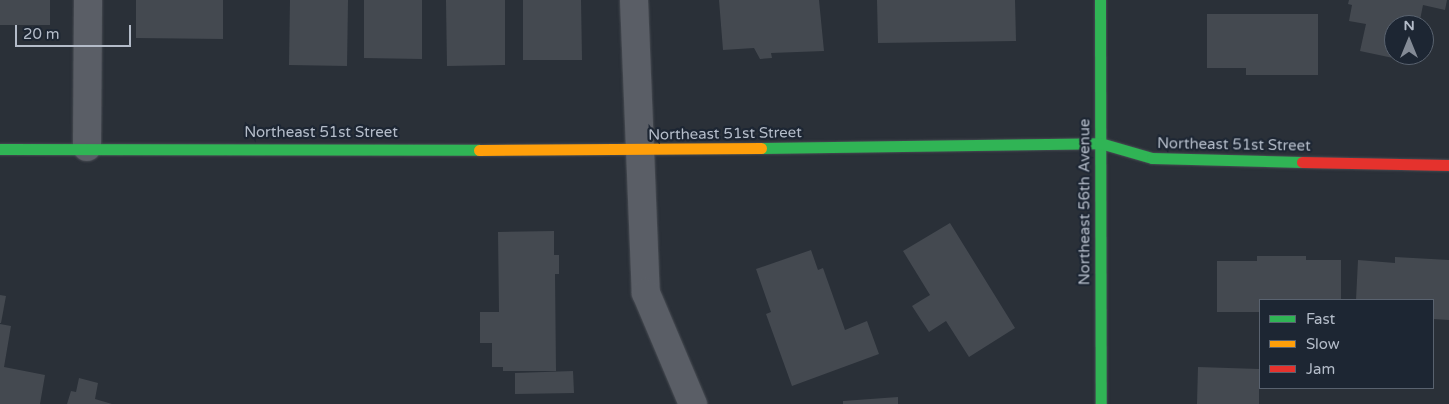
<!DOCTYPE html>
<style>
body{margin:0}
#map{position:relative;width:1449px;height:404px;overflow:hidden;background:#2a3038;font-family:"Varela Round",sans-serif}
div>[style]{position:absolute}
.building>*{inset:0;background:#444950}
.roads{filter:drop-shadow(0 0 1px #484c53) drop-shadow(0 0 1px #484c53)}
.street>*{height:28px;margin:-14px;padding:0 14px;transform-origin:14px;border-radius:14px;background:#5a5e66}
.fast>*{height:11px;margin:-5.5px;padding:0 5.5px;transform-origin:5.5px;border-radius:5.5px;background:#30b455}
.slow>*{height:11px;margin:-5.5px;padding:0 5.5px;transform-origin:5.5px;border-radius:5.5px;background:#ff9f0a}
.jam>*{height:11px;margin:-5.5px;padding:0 5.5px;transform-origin:5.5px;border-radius:5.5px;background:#e5322d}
span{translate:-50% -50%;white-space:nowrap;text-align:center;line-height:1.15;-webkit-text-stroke:4.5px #1d2633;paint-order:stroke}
.street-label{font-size:15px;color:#b4bcc9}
.legend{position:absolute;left:1259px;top:299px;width:175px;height:90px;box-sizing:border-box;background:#1d2633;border:1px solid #59626f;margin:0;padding:6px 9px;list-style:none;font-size:15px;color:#b4bcc9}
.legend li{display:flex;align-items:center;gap:10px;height:25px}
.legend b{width:25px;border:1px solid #59626f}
.north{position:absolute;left:1384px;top:15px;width:50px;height:50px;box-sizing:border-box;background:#1d2633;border:1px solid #59626f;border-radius:50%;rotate:0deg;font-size:14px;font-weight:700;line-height:20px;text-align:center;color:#b4bcc9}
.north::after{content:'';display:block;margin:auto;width:18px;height:22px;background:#848b96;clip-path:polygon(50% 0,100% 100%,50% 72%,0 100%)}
.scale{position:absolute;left:15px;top:25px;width:116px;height:22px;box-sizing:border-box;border:2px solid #b4bcc9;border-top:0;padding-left:6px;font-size:15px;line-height:18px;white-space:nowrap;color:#b4bcc9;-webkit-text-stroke:4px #1d2633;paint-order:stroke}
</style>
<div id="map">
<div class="building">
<div style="clip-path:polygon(0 0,50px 0,50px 25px,0 25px)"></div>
<div style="clip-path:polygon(136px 0,223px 0,223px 39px,136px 38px)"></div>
<div style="clip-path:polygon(290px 0,348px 0,347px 66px,289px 65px)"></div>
<div style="clip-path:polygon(364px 0,422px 0,422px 59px,364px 58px)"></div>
<div style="clip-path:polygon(446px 0,505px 0,505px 65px,447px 66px)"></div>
<div style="clip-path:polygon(523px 0,581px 0,582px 60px,523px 60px)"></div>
<div style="clip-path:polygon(719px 0,819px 0,824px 51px,771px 53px,772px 58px,760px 59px,754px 48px,723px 50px)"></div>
<div style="clip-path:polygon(877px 0,1015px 0,1016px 41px,878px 43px)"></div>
<div style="clip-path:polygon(1349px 0,1447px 0,1445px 10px,1423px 5px,1419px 25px,1394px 25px,1394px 55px,1413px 55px,1412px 62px,1360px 51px,1366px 24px,1349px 21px,1352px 5px,1348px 4px)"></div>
<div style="clip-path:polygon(1207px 14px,1318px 14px,1318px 75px,1246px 75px,1246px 68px,1207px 68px)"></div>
<div style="clip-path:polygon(950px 223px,1015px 328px,969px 357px,946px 321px,929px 332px,912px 306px,930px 295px,903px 251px)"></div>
<div style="clip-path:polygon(554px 231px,554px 255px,559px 255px,559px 274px,555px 274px,556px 371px,503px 371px,503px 367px,492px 367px,492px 343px,480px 343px,480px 312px,499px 312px,498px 232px)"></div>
<div style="clip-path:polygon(811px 250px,818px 270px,823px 268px,845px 330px,867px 321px,879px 354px,792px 386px,766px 314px,771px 312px,756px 269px)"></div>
<div style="clip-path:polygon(1257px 256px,1306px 256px,1306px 260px,1341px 260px,1341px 300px,1260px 300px,1260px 312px,1217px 312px,1217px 261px,1257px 261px)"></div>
<div style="clip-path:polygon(1395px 257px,1449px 260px,1449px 320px,1433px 319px,1433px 300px,1356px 300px,1358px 260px,1395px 263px)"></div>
<div style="clip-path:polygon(0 295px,6px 296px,1px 323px,0 323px)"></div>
<div style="clip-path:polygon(0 324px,11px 326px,4px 367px,45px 375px,40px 404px,0 404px)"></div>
<div style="clip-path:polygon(1198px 367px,1259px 369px,1259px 404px,1197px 404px)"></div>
<div style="clip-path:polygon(573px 371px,574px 393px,515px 394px,515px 373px)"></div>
<div style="clip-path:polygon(79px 378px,98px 383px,95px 399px,112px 404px,67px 404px,71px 391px,76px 392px)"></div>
<div style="clip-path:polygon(898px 397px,898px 404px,843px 404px,843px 401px)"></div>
</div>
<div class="roads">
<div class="street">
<div style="left:634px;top:0;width:293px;rotate:87.7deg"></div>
<div style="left:646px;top:293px;width:121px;rotate:67.1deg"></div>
<div style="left:87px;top:147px;width:147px;rotate:-89.6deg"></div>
</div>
<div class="fast">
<div style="left:1100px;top:0;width:404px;rotate:89.9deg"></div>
<div style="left:761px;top:148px;width:339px;rotate:-0.8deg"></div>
<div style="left:1100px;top:143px;width:54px;rotate:16.1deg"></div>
<div style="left:1152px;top:158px;width:150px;rotate:1.5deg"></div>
<div style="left:0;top:149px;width:479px;rotate:0.1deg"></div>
</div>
<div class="slow">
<div style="left:479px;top:150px;width:282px;rotate:-0.4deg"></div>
</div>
<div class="jam">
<div style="left:1302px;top:162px;width:147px;rotate:1.2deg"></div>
</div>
</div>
<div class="street-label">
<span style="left:321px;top:133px">Northeast 51st Street</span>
<span style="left:725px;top:134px;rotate:-1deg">Northeast 51st Street</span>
<span style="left:1234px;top:145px;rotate:1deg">Northeast 51st Street</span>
<span style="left:1085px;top:202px;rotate:-90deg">Northeast 56th Avenue</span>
</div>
<ul class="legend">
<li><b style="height:6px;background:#30b455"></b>Fast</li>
<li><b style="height:6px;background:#ff9f0a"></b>Slow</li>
<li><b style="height:6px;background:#e5322d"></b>Jam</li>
</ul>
<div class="north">N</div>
<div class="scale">20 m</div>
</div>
